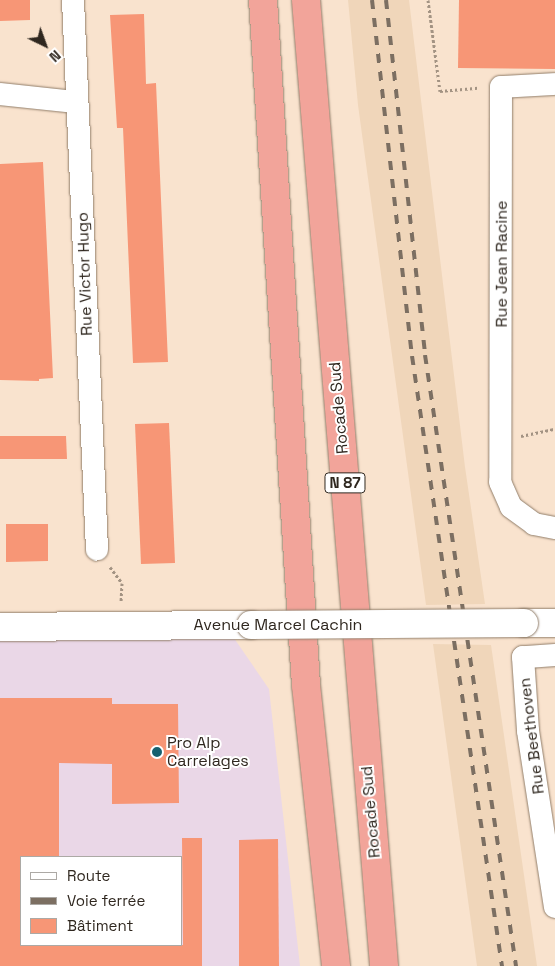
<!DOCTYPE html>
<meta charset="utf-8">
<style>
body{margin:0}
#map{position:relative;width:555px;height:966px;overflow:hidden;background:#f9e3ce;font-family:"Space Grotesk",sans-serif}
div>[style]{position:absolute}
.commercial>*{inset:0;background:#ead7e7}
.built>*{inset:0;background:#f0d6ba}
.building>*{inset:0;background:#f79676}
.path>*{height:3px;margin-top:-1.5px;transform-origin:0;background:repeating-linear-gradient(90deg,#a39383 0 2.5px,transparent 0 5px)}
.roads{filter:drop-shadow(0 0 1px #917e6a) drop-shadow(0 0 1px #917e6a)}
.minor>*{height:22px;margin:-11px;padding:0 11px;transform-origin:11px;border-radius:11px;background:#fff}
.tertiary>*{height:28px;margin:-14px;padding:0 14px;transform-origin:14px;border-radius:14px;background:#fff}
.trunk>*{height:28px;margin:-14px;padding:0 14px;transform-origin:14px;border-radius:14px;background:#f2a49a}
.rail>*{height:4px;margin-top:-2px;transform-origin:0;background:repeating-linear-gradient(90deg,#7c6f62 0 9px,transparent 0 18px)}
.bridges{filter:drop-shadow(0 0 1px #917e6a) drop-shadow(0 0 1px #917e6a)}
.tertiary-bridge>*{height:28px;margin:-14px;padding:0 14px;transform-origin:14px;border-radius:14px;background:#fff}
.dots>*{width:14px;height:14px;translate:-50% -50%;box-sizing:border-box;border:2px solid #fff;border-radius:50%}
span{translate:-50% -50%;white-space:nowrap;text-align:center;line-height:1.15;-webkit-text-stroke:4px #fff;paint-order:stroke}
.shield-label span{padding:1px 4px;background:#fff;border:1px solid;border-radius:4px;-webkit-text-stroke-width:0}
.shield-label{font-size:15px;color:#2f271f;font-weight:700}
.street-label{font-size:16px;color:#2f271f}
.poi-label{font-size:16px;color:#2f271f}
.left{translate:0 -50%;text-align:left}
.legend{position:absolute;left:20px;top:856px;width:162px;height:90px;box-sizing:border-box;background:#fff;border:1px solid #aca9a5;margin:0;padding:6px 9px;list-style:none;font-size:15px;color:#2f271f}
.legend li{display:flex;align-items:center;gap:10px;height:25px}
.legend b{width:25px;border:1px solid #aca9a5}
.north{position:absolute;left:20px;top:20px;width:50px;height:50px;-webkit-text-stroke:4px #fff;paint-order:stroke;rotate:138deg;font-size:14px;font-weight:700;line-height:20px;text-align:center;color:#2f271f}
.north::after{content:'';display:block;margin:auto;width:18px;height:22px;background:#2f271f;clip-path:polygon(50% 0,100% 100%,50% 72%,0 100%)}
</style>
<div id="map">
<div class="commercial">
<div style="clip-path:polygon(evenodd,225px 625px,269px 689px,300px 966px,0 966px,0 627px,225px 625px,21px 857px,181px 857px,181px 945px,21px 945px,21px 857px)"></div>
</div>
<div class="built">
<div style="clip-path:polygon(348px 0,409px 0,465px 467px,485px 604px,426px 605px,358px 105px)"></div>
<div style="clip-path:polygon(433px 644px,491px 645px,537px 966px,477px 966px)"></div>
</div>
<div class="building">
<div style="clip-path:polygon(0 0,30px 0,30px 20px,0 21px)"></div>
<div style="clip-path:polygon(459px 0,555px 0,555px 69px,458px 68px)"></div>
<div style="clip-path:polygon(144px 14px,146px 84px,156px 83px,168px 362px,133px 363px,123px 128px,117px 128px,110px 15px)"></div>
<div style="clip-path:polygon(43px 162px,53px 378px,39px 379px,39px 381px,0 380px,0 164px)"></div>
<div style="clip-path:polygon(169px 423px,175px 563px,141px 564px,135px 424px)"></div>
<div style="clip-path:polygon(0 436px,66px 436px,67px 459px,0 459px)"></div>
<div style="clip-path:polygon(6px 524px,48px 524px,48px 561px,6px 562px)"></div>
<div style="clip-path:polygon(0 698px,112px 698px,112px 704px,178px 704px,179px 803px,112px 804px,112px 764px,59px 763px,59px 857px,21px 857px,21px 945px,183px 945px,182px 838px,202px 838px,202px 966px,0 966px)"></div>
<div style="clip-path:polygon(278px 839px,279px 966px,239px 966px,239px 840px)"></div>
</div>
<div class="path">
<div style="left:428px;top:0;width:92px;rotate:82.5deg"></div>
<div style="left:440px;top:91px;width:38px;rotate:-5deg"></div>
<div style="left:521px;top:436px;width:35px;rotate:-12deg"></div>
<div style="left:110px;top:567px;width:20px;rotate:53deg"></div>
<div style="left:122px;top:583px;width:18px;rotate:93deg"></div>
</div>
<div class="roads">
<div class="minor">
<div style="left:73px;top:0;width:550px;rotate:87.5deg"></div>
<div style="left:555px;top:84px;width:54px;rotate:176.8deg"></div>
<div style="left:501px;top:87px;width:395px;rotate:90.1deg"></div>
<div style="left:500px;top:482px;width:27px;rotate:66deg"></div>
<div style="left:511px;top:507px;width:29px;rotate:36deg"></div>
<div style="left:534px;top:524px;width:21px;rotate:11deg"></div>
<div style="left:0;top:94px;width:75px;rotate:6.1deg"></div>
<div style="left:555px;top:655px;width:32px;rotate:176deg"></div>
<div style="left:523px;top:657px;width:74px;rotate:86.1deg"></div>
<div style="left:528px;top:731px;width:178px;rotate:81.3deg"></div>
</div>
<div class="tertiary">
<div style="left:524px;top:623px;width:31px"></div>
<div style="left:0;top:627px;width:251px;rotate:-0.5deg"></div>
</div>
<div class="trunk">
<div style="left:263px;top:0;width:686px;rotate:86.41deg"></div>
<div style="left:306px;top:685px;width:283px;rotate:83.9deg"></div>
<div style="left:306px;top:0;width:969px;rotate:85.38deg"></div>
</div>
</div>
<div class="rail">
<div style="left:372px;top:0;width:358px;rotate:83.6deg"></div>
<div style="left:412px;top:356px;width:617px;rotate:81.61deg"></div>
<div style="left:386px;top:0;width:357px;rotate:83.7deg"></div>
<div style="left:425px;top:355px;width:618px;rotate:81.53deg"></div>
</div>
<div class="bridges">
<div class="tertiary-bridge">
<div style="left:251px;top:625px;width:273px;rotate:-0.4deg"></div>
</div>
</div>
<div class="dots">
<div style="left:157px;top:752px;background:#16606f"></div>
</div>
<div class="shield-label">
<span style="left:345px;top:483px">N 87</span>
</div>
<div class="street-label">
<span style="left:502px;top:264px;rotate:-90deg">Rue Jean Racine</span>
<span style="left:85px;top:274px;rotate:-92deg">Rue Victor Hugo</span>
<span style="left:339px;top:408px;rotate:-95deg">Rocade Sud</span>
<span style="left:278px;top:625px">Avenue Marcel Cachin</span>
<span style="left:532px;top:736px;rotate:-97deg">Rue Beethoven</span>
<span style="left:371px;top:812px;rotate:-95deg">Rocade Sud</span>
</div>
<div class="poi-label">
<span class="left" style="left:167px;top:752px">Pro Alp<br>Carrelages</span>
</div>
<ul class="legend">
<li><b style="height:6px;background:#fff"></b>Route</li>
<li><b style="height:6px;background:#7c6f62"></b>Voie ferrée</li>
<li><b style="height:14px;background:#f79676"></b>Bâtiment</li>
</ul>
<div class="north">N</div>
</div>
